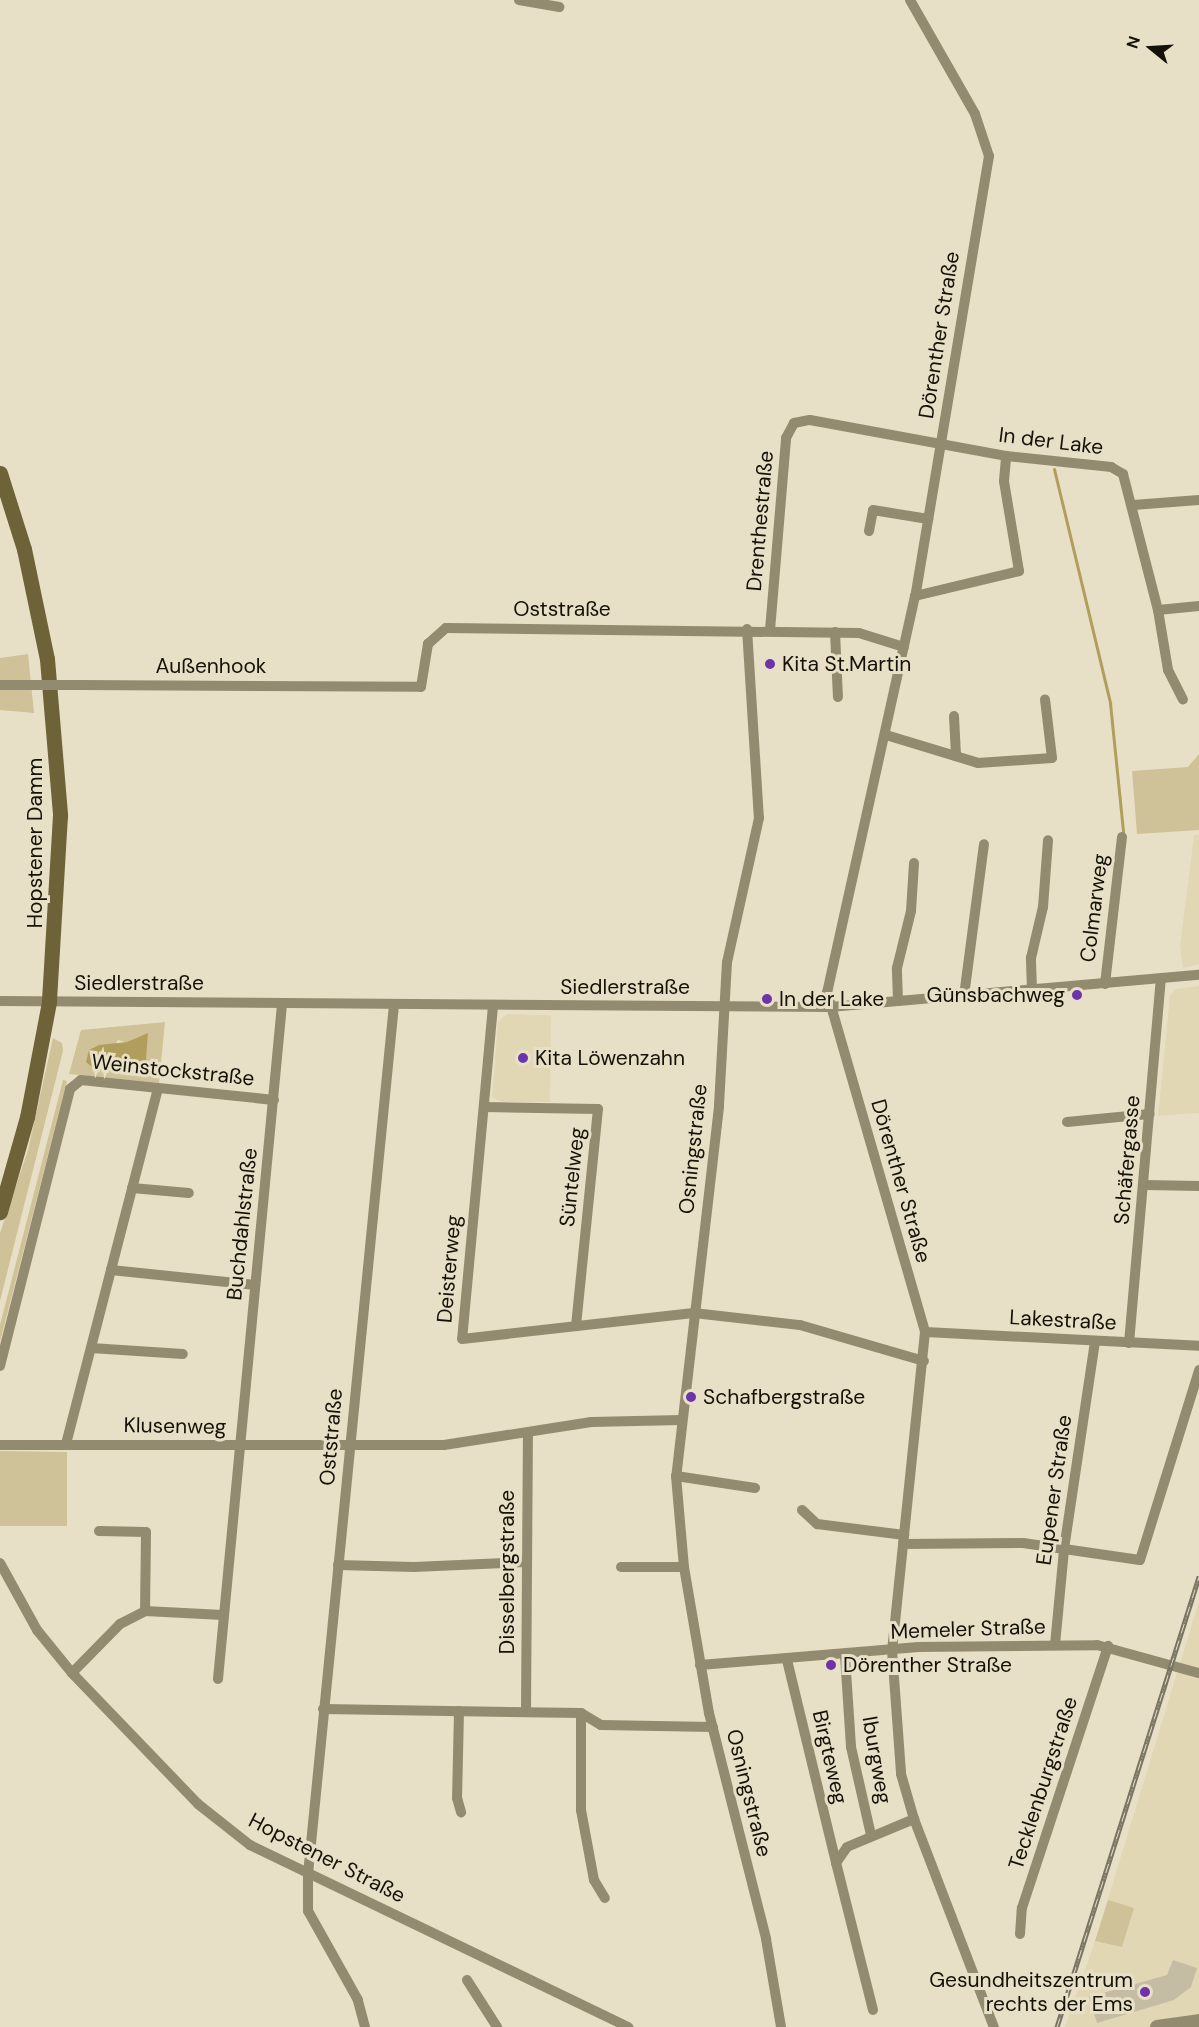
<!DOCTYPE html>
<meta charset="utf-8">
<style>
body{margin:0}
#map{position:relative;width:1199px;height:2027px;overflow:hidden;background:#e8e0c6;font-family:"DM Sans",sans-serif}
div>[style]{position:absolute}
.built>*{inset:0;background:#e1d7b5}
.green>*{inset:0;background:#cfc298}
.water>*{inset:0;background:#b29e5c}
.stream>*{height:3px;margin:-1.5px;padding:0 1.5px;transform-origin:1.5px;border-radius:1.5px;background:#b29e5c}
.building>*{inset:0;background:#c4bda3}
.minor>*{height:10px;margin:-5px;padding:0 5px;transform-origin:5px;border-radius:5px;background:#938b6f}
.tertiary>*{height:14px;margin:-7px;padding:0 7px;transform-origin:7px;border-radius:7px;background:#938b6f}
.secondary>*{height:15px;margin:-7.5px;padding:0 7.5px;transform-origin:7.5px;border-radius:7.5px;background:#6e6238}
.rail>*{height:5px;margin-top:-2.5px;transform-origin:0;background:repeating-linear-gradient(90deg,#e8e0c6 0 9px,#787362 0 18px);box-sizing:border-box;border-block:2px solid #787362}
.minor-bridge>*{height:10px;margin:-5px;padding:0 5px;transform-origin:5px;border-radius:5px;background:#938b6f}
.dots>*{width:16px;height:16px;translate:-50% -50%;box-sizing:border-box;border:3px solid #e8e0c6;border-radius:50%}
span{translate:-50% -50%;white-space:nowrap;text-align:center;line-height:1.15;-webkit-text-stroke:6px #e8e0c6;paint-order:stroke}
.street-label{font-size:21px;color:#141108}
.poi-label{font-size:21px;color:#141108}
.left{translate:0 -50%;text-align:left}
.right{translate:-100% -50%;text-align:right}
.north{position:absolute;left:1121px;top:18px;width:60px;height:60px;-webkit-text-stroke:4px #e8e0c6;paint-order:stroke;rotate:288deg;font-size:16px;font-weight:700;line-height:24px;text-align:center;color:#141108}
.north::after{content:'';display:block;margin:auto;width:21px;height:27px;background:#141108;clip-path:polygon(50% 0,100% 100%,50% 72%,0 100%)}
</style>
<div id="map">
<div class="built">
<div style="clip-path:polygon(1194px 835px,1199px 835px,1199px 964px,1183px 968px,1180px 946px)"></div>
<div style="clip-path:polygon(1199px 986px,1199px 1113px,1158px 1116px,1170px 995px,1176px 989px)"></div>
<div style="clip-path:polygon(507px 1014px,551px 1015px,550px 1102px,502px 1102px,492px 1097px,498px 1022px)"></div>
<div style="clip-path:polygon(1199px 1601px,1199px 2027px,1065px 2027px,1095px 1941px)"></div>
</div>
<div class="green">
<div style="clip-path:polygon(28px 654px,34px 713px,0 710px,0 658px)"></div>
<div style="clip-path:polygon(1199px 754px,1199px 830px,1137px 834px,1132px 771px,1188px 767px)"></div>
<div style="clip-path:polygon(evenodd,165px 1022px,159px 1083px,69px 1074px,81px 1030px,165px 1022px,118px 1040px,127px 1043px,129px 1068px,120px 1062px,100px 1066px,118px 1040px)"></div>
<div style="clip-path:polygon(53px 1038px,62px 1043px,63px 1051px,0 1301px,0 1233px,28px 1150px)"></div>
<div style="clip-path:polygon(63px 1080px,67px 1081px,0 1342px,0 1325px)"></div>
<div style="clip-path:polygon(0 1451px,67px 1452px,67px 1526px,0 1526px)"></div>
<div style="clip-path:polygon(1108px 1900px,1134px 1908px,1122px 1947px,1095px 1941px)"></div>
</div>
<div class="water">
<div style="clip-path:polygon(148px 1033px,145px 1072px,119px 1062px,92px 1067px,86px 1062px,89px 1050px,99px 1045px,127px 1042px)"></div>
</div>
<div class="stream">
<div style="left:1054px;top:469px;width:241px;rotate:76.5deg"></div>
<div style="left:1110px;top:703px;width:129px;rotate:84.2deg"></div>
</div>
<div class="building">
<div style="clip-path:polygon(1173px 1960px,1197px 1968px,1191px 1987px,1174px 2000px,1097px 2023px,1089px 1997px,1167px 1975px)"></div>
</div>
<div class="minor">
<div style="left:519px;top:0;width:41px;rotate:9.9deg"></div>
<div style="left:910px;top:0;width:131px;rotate:60.3deg"></div>
<div style="left:975px;top:114px;width:44px;rotate:71.6deg"></div>
<div style="left:989px;top:156px;width:446px;rotate:99.5deg"></div>
<div style="left:915px;top:596px;width:406px;rotate:102.5deg"></div>
<div style="left:827px;top:992px;width:354px;rotate:73.9deg"></div>
<div style="left:925px;top:1332px;width:320px;rotate:95.9deg"></div>
<div style="left:892px;top:1650px;width:124px;rotate:85.8deg"></div>
<div style="left:901px;top:1774px;width:47px;rotate:73.9deg"></div>
<div style="left:914px;top:1819px;width:223px;rotate:69deg"></div>
<div style="left:1133px;top:505px;width:66px;rotate:-4.3deg"></div>
<div style="left:869px;top:531px;width:21px;rotate:-79deg"></div>
<div style="left:873px;top:510px;width:56px;rotate:9.3deg"></div>
<div style="left:915px;top:596px;width:107px;rotate:-13.5deg"></div>
<div style="left:1019px;top:571px;width:91px;rotate:-99.5deg"></div>
<div style="left:1004px;top:481px;width:25px;rotate:-85deg"></div>
<div style="left:1158px;top:610px;width:61px;rotate:80.5deg"></div>
<div style="left:1168px;top:670px;width:33px;rotate:63deg"></div>
<div style="left:747px;top:629px;width:189px;rotate:86.4deg"></div>
<div style="left:759px;top:818px;width:148px;rotate:102.5deg"></div>
<div style="left:727px;top:962px;width:145px;rotate:93.2deg"></div>
<div style="left:719px;top:1107px;width:371px;rotate:96.6deg"></div>
<div style="left:676px;top:1476px;width:91px;rotate:85deg"></div>
<div style="left:684px;top:1567px;width:148px;rotate:80.3deg"></div>
<div style="left:709px;top:1713px;width:233px;rotate:75.8deg"></div>
<div style="left:766px;top:1939px;width:89px;rotate:80.3deg"></div>
<div style="left:770px;top:630px;width:193px;rotate:-85.2deg"></div>
<div style="left:786px;top:438px;width:17px;rotate:-62deg"></div>
<div style="left:794px;top:423px;width:16px;rotate:-11deg"></div>
<div style="left:810px;top:420px;width:199px;rotate:10.4deg"></div>
<div style="left:1006px;top:456px;width:106px;rotate:6deg"></div>
<div style="left:1111px;top:467px;width:14px;rotate:30deg"></div>
<div style="left:1123px;top:474px;width:140px;rotate:75.6deg"></div>
<div style="left:1158px;top:610px;width:41px;rotate:-5.6deg"></div>
<div style="left:835px;top:632px;width:65px;rotate:87.4deg"></div>
<div style="left:0;top:685px;width:17px"></div>
<div style="left:79px;top:685px;width:342px;rotate:0.3deg"></div>
<div style="left:421px;top:687px;width:44px;rotate:-80.8deg"></div>
<div style="left:428px;top:644px;width:24px;rotate:-42deg"></div>
<div style="left:446px;top:628px;width:413px;rotate:0.7deg"></div>
<div style="left:859px;top:633px;width:47px;rotate:17.3deg"></div>
<div style="left:954px;top:716px;width:40px;rotate:87.1deg"></div>
<div style="left:886px;top:735px;width:96px;rotate:16.9deg"></div>
<div style="left:978px;top:763px;width:74px;rotate:-3.9deg"></div>
<div style="left:1052px;top:758px;width:59px;rotate:-96.8deg"></div>
<div style="left:1105px;top:984px;width:148px;rotate:-83.4deg"></div>
<div style="left:1032px;top:990px;width:32px;rotate:-92deg"></div>
<div style="left:1031px;top:958px;width:52px;rotate:-76.8deg"></div>
<div style="left:1043px;top:907px;width:67px;rotate:-85.7deg"></div>
<div style="left:964px;top:996px;width:153px;rotate:-82.5deg"></div>
<div style="left:0;top:1001px;width:830px;rotate:0.41deg"></div>
<div style="left:830px;top:1007px;width:370px;rotate:-5deg"></div>
<div style="left:898px;top:1001px;width:33px;rotate:-92deg"></div>
<div style="left:897px;top:968px;width:59px;rotate:-76.2deg"></div>
<div style="left:911px;top:911px;width:48px;rotate:-86.4deg"></div>
<div style="left:493px;top:1006px;width:334px;rotate:95.3deg"></div>
<div style="left:462px;top:1339px;width:233px;rotate:-6.4deg"></div>
<div style="left:694px;top:1313px;width:107px;rotate:6.5deg"></div>
<div style="left:800px;top:1325px;width:129px;rotate:16.2deg"></div>
<div style="left:484px;top:1107px;width:114px;rotate:1deg"></div>
<div style="left:598px;top:1109px;width:218px;rotate:95.8deg"></div>
<div style="left:1067px;top:1122px;width:83px;rotate:-5.5deg"></div>
<div style="left:1145px;top:1185px;width:54px;rotate:1.1deg"></div>
<div style="left:132px;top:1188px;width:57px;rotate:5deg"></div>
<div style="left:111px;top:1270px;width:145px;rotate:5.9deg"></div>
<div style="left:925px;top:1332px;width:274px;rotate:2.9deg"></div>
<div style="left:1129px;top:1343px;width:365px;rotate:-85deg"></div>
<div style="left:91px;top:1348px;width:92px;rotate:3.7deg"></div>
<div style="left:0;top:1366px;width:286px;rotate:-75.8deg"></div>
<div style="left:70px;top:1089px;width:14px;rotate:-39deg"></div>
<div style="left:81px;top:1080px;width:194px;rotate:5.9deg"></div>
<div style="left:66px;top:1444px;width:367px;rotate:-75.5deg"></div>
<div style="left:0;top:1445px;width:444px"></div>
<div style="left:444px;top:1445px;width:149px;rotate:-8.9deg"></div>
<div style="left:591px;top:1422px;width:90px;rotate:-1.3deg"></div>
<div style="left:676px;top:1476px;width:80px;rotate:8.6deg"></div>
<div style="left:802px;top:1510px;width:21px;rotate:43deg"></div>
<div style="left:817px;top:1524px;width:88px;rotate:7.2deg"></div>
<div style="left:99px;top:1531px;width:47px;rotate:1.2deg"></div>
<div style="left:146px;top:1532px;width:79px;rotate:90.7deg"></div>
<div style="left:903px;top:1544px;width:120px;rotate:-0.5deg"></div>
<div style="left:1023px;top:1543px;width:118px;rotate:8.3deg"></div>
<div style="left:1140px;top:1560px;width:199px;rotate:-72.7deg"></div>
<div style="left:0;top:1563px;width:77px;rotate:61.1deg"></div>
<div style="left:37px;top:1630px;width:55px;rotate:50.9deg"></div>
<div style="left:72px;top:1673px;width:182px;rotate:46.1deg"></div>
<div style="left:198px;top:1804px;width:66px;rotate:38.3deg"></div>
<div style="left:250px;top:1845px;width:420px;rotate:25.7deg"></div>
<div style="left:338px;top:1565px;width:76px;rotate:1.5deg"></div>
<div style="left:414px;top:1567px;width:112px;rotate:-2.6deg"></div>
<div style="left:621px;top:1567px;width:63px"></div>
<div style="left:1055px;top:1645px;width:96px;rotate:-84.6deg"></div>
<div style="left:1064px;top:1549px;width:209px;rotate:-81.5deg"></div>
<div style="left:845px;top:1656px;width:91px;rotate:86.2deg"></div>
<div style="left:851px;top:1747px;width:90px;rotate:77.2deg"></div>
<div style="left:787px;top:1660px;width:209px;rotate:76.4deg"></div>
<div style="left:700px;top:1665px;width:219px;rotate:-4.7deg"></div>
<div style="left:918px;top:1647px;width:179px;rotate:-0.6deg"></div>
<div style="left:1097px;top:1645px;width:106px;rotate:15.4deg"></div>
<div style="left:72px;top:1673px;width:69px;rotate:-45.6deg"></div>
<div style="left:120px;top:1624px;width:28px;rotate:-27deg"></div>
<div style="left:145px;top:1611px;width:78px;rotate:2.9deg"></div>
<div style="left:218px;top:1679px;width:677px;rotate:-84.58deg"></div>
<div style="left:323px;top:1709px;width:258px;rotate:0.9deg"></div>
<div style="left:581px;top:1713px;width:23px;rotate:31deg"></div>
<div style="left:601px;top:1725px;width:112px;rotate:1deg"></div>
<div style="left:459px;top:1711px;width:87px;rotate:91.3deg"></div>
<div style="left:457px;top:1798px;width:15px;rotate:74deg"></div>
<div style="left:526px;top:1712px;width:278px;rotate:-89.6deg"></div>
<div style="left:581px;top:1713px;width:97px;rotate:90deg"></div>
<div style="left:581px;top:1810px;width:71px;rotate:79.5deg"></div>
<div style="left:594px;top:1880px;width:21px;rotate:59deg"></div>
<div style="left:1020px;top:1934px;width:26px;rotate:-86deg"></div>
<div style="left:1022px;top:1908px;width:276px;rotate:-71.8deg"></div>
<div style="left:467px;top:1980px;width:56px;rotate:57.4deg"></div>
<div style="left:873px;top:2010px;width:152px;rotate:-104.1deg"></div>
<div style="left:836px;top:1863px;width:19px;rotate:-55deg"></div>
<div style="left:847px;top:1847px;width:73px;rotate:-22.7deg"></div>
<div style="left:365px;top:2027px;width:28px;rotate:-105deg"></div>
<div style="left:358px;top:2000px;width:102px;rotate:-119.3deg"></div>
<div style="left:308px;top:1911px;width:37px;rotate:-90deg"></div>
<div style="left:308px;top:1874px;width:874px;rotate:-84.35deg"></div>
</div>
<div class="tertiary">
<div style="left:1157px;top:2027px;width:42px;rotate:-8.1deg"></div>
</div>
<div class="secondary">
<div style="left:0;top:473px;width:80px;rotate:72.5deg"></div>
<div style="left:24px;top:549px;width:112px;rotate:78.2deg"></div>
<div style="left:47px;top:659px;width:157px;rotate:85.2deg"></div>
<div style="left:60px;top:815px;width:187px;rotate:93.4deg"></div>
<div style="left:49px;top:1002px;width:117px;rotate:100.8deg"></div>
<div style="left:27px;top:1117px;width:99px;rotate:105.9deg"></div>
</div>
<div class="rail">
<div style="left:1057px;top:2027px;width:473px;rotate:-72.5deg"></div>
</div>
<div class="minor-bridge">
<div style="left:17px;top:685px;width:62px"></div>
</div>
<div class="dots">
<div style="left:770px;top:664px;background:#6f33a9"></div>
<div style="left:1077px;top:995px;background:#6f33a9"></div>
<div style="left:767px;top:999px;background:#6f33a9"></div>
<div style="left:523px;top:1058px;background:#6f33a9"></div>
<div style="left:691px;top:1397px;background:#6f33a9"></div>
<div style="left:831px;top:1665px;background:#6f33a9"></div>
<div style="left:1145px;top:1992px;background:#6f33a9"></div>
</div>
<div class="street-label">
<span style="left:939px;top:335px;rotate:-81deg">Dörenther Straße</span>
<span style="left:1051px;top:441px;rotate:7deg">In der Lake</span>
<span style="left:760px;top:521px;rotate:-85deg">Drenthestraße</span>
<span style="left:562px;top:609px">Oststraße</span>
<span style="left:211px;top:666px">Außenhook</span>
<span style="left:35px;top:843px;rotate:-90deg">Hopstener Damm</span>
<span style="left:1094px;top:908px;rotate:-83deg">Colmarweg</span>
<span style="left:139px;top:983px">Siedlerstraße</span>
<span style="left:625px;top:987px">Siedlerstraße</span>
<span style="left:173px;top:1070px;rotate:6deg">Weinstockstraße</span>
<span style="left:693px;top:1149px;rotate:-84deg">Osningstraße</span>
<span style="left:1127px;top:1160px;rotate:-85deg">Schäfergasse</span>
<span style="left:572px;top:1177px;rotate:-84deg">Süntelweg</span>
<span style="left:901px;top:1181px;rotate:74deg">Dörenther Straße</span>
<span style="left:242px;top:1224px;rotate:-84deg">Buchdahlstraße</span>
<span style="left:449px;top:1269px;rotate:-85deg">Deisterweg</span>
<span style="left:1063px;top:1320px;rotate:3deg">Lakestraße</span>
<span style="left:175px;top:1426px;rotate:1deg">Klusenweg</span>
<span style="left:331px;top:1437px;rotate:-85deg">Oststraße</span>
<span style="left:1054px;top:1490px;rotate:-82deg">Eupener Straße</span>
<span style="left:507px;top:1572px;rotate:-90deg">Disselbergstraße</span>
<span style="left:968px;top:1629px;rotate:-2deg">Memeler Straße</span>
<span style="left:830px;top:1757px;rotate:77deg">Birgteweg</span>
<span style="left:877px;top:1760px;rotate:80deg">Iburgweg</span>
<span style="left:1043px;top:1783px;rotate:-72deg">Tecklenburgstraße</span>
<span style="left:749px;top:1793px;rotate:76deg">Osningstraße</span>
<span style="left:327px;top:1858px;rotate:27deg">Hopstener Straße</span>
</div>
<div class="poi-label">
<span class="left" style="left:782px;top:664px">Kita St.Martin</span>
<span class="right" style="left:1065px;top:995px">Günsbachweg</span>
<span class="left" style="left:779px;top:999px">In der Lake</span>
<span class="left" style="left:535px;top:1058px">Kita Löwenzahn</span>
<span class="left" style="left:703px;top:1397px">Schafbergstraße</span>
<span class="left" style="left:843px;top:1665px">Dörenther Straße</span>
<span class="right" style="left:1133px;top:1992px">Gesundheitszentrum<br>rechts der Ems</span>
</div>
<div class="north">N</div>
</div>
